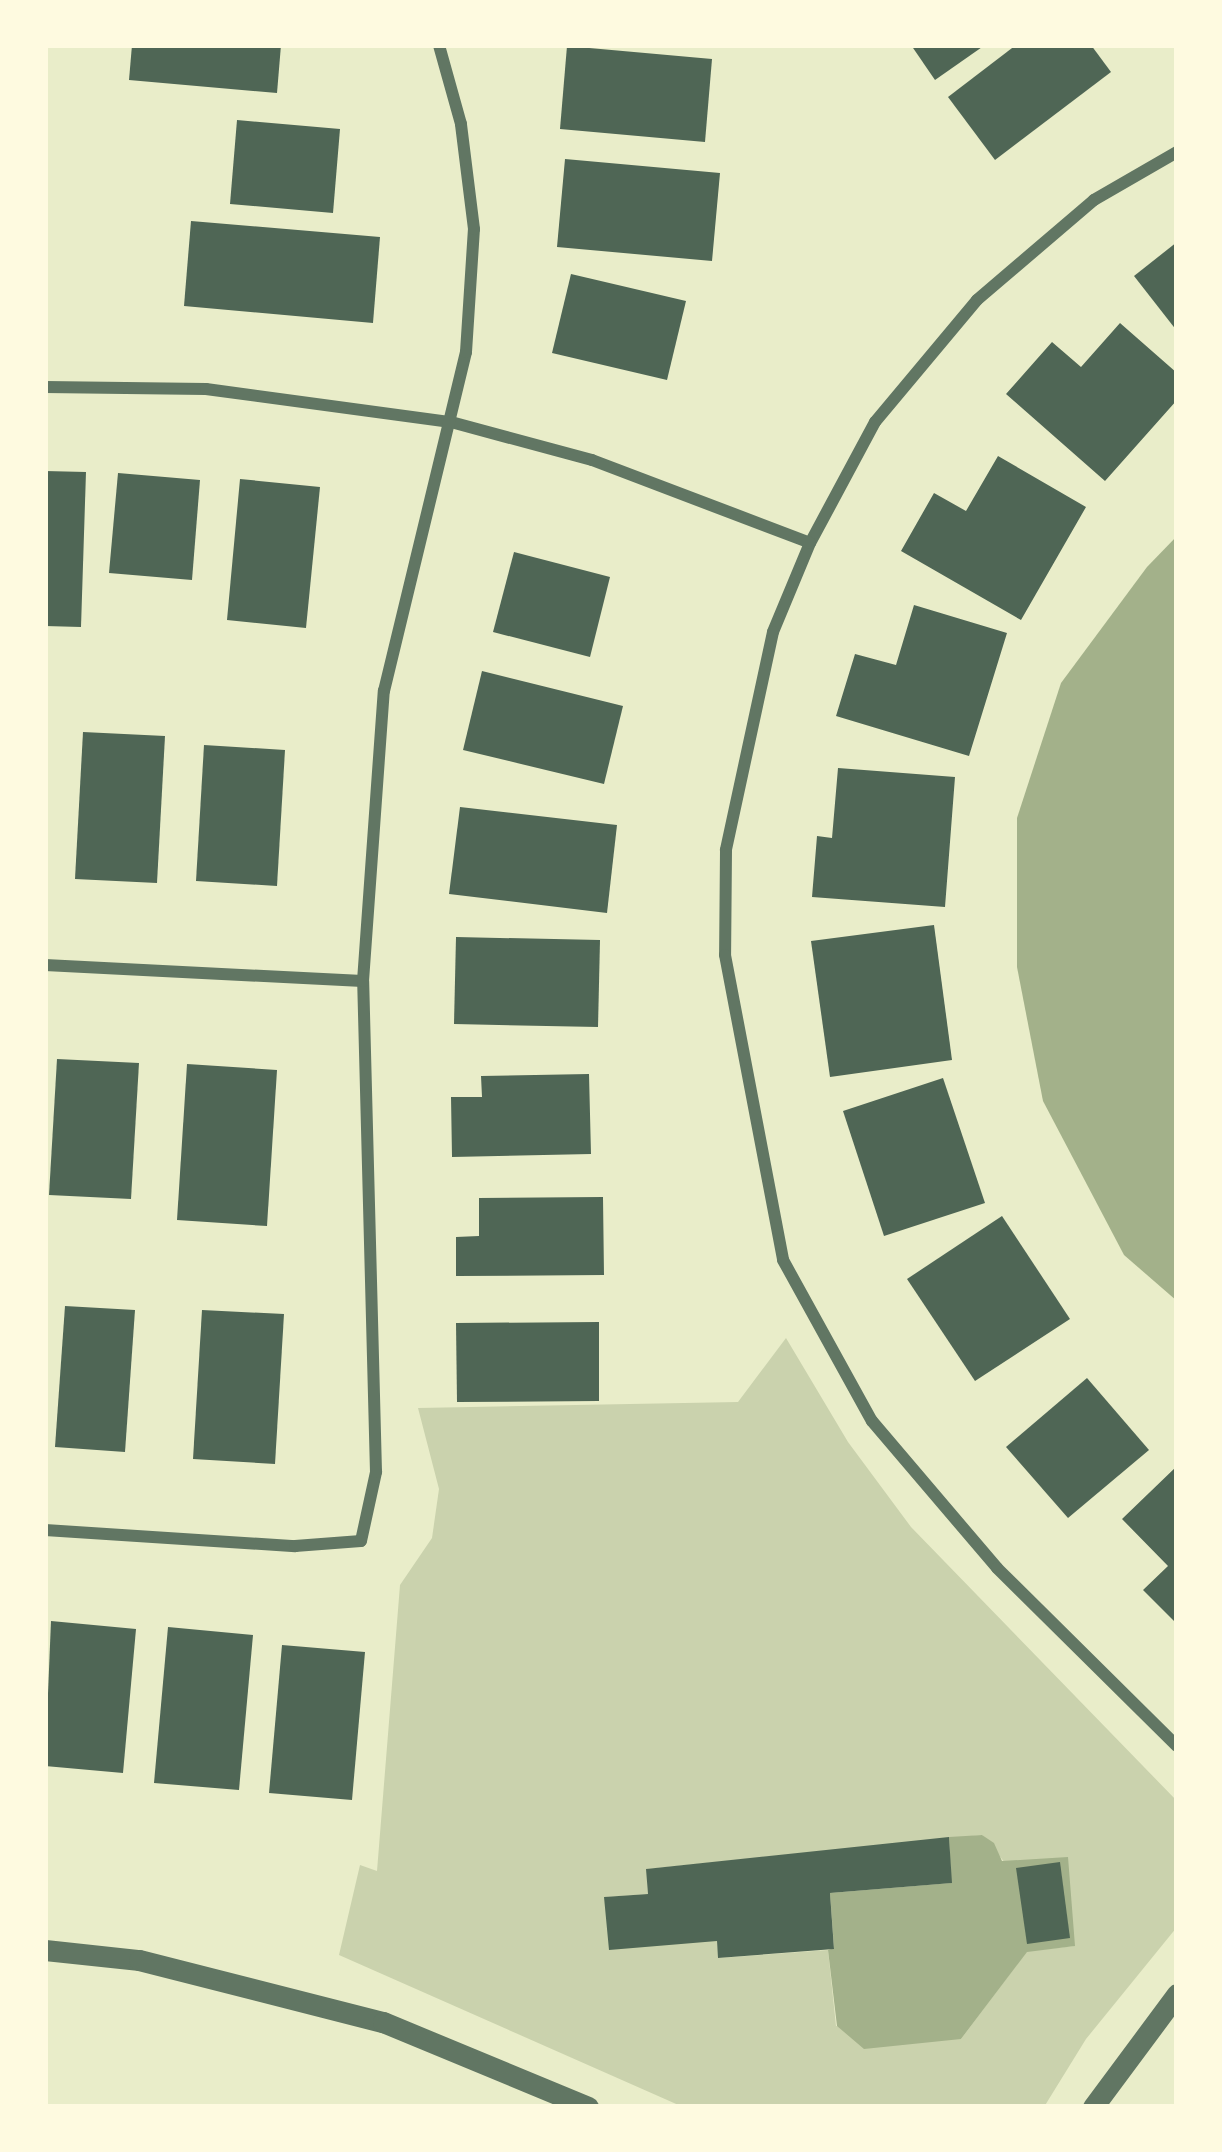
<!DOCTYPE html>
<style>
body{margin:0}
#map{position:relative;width:1222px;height:2152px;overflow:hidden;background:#e9edc9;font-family:Ubuntu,sans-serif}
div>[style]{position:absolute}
.green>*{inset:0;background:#cad2ad}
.water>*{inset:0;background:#a3b18a}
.building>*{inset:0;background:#4f6655}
.minor>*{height:12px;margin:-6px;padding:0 6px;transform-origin:6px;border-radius:6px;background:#617663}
.tertiary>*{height:21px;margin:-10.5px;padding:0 10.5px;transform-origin:10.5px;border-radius:10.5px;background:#617663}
span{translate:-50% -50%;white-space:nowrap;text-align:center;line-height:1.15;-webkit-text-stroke:9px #fefae0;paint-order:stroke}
.frame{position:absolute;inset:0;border:48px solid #fefae0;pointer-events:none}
</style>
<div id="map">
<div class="green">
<div style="clip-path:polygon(evenodd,786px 1338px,848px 1442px,911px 1527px,1177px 1801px,1177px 1927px,1086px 2039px,1044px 2107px,683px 2107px,339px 1955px,360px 1865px,377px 1871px,400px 1585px,432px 1538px,439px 1489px,418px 1408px,738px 1402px,786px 1338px,982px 1835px,1074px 1946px,1027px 1951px,961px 2039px,836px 2026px,828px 1950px,719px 1958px,717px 1941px,605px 1897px,648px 1894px,647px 1869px,982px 1835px)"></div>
</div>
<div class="water">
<div style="clip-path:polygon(1177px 536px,1177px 1301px,1124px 1255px,1043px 1101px,1017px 967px,1017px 818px,1061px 683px,1147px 567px)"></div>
<div style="clip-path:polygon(982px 1835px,994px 1843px,1002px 1861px,1068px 1857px,1075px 1946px,1027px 1952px,961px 2039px,864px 2049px,837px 2026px,828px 1950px,834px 1948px,830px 1893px,951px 1883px,949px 1837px)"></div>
</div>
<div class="building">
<div style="clip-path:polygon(132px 45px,281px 45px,277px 93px,129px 80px)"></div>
<div style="clip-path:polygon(911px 45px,985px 45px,935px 80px)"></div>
<div style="clip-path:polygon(1016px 45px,1091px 45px,1111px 72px,995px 160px,948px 97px)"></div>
<div style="clip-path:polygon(567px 46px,712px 59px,705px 142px,560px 129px)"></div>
<div style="clip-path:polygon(237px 120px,340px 129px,333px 213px,230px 204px)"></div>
<div style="clip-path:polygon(565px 159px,720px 173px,712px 261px,557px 247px)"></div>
<div style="clip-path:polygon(191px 221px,380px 237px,373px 323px,184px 306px)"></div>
<div style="clip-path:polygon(1177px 242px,1177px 331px,1134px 276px)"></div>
<div style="clip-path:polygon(571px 274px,686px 301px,667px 380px,552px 353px)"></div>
<div style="clip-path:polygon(1120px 323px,1177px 373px,1177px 400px,1105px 481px,1006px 394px,1052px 342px,1081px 367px)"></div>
<div style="clip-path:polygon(998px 456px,1086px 507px,1021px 620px,901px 551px,934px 493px,966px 511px)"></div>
<div style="clip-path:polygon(45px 471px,86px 472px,81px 627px,45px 626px)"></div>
<div style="clip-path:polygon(118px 473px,200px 480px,192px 580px,109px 573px)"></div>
<div style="clip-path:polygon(240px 479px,320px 487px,306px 628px,227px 620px)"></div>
<div style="clip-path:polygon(514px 552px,610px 577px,590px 657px,493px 632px)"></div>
<div style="clip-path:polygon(914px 605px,1007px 633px,969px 756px,836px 716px,855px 654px,896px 665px)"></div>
<div style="clip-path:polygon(482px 671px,623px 706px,604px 784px,463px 750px)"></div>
<div style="clip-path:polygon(83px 732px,165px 736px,157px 883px,75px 879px)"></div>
<div style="clip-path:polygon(204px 745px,285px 750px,277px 886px,196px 881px)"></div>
<div style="clip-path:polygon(838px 768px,955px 777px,945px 907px,812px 897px,817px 836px,832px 838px)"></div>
<div style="clip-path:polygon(460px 807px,617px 825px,607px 913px,449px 894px)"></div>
<div style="clip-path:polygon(934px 925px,952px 1060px,830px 1077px,811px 941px)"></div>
<div style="clip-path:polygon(456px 937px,600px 940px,598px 1027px,454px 1024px)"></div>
<div style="clip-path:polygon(57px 1059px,139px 1063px,131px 1199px,49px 1195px)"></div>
<div style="clip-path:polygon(187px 1064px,277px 1070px,267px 1226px,177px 1220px)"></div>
<div style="clip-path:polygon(589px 1074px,591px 1154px,452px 1157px,451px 1097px,482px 1097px,481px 1076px)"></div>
<div style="clip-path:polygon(943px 1078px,985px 1203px,884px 1236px,843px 1111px)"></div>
<div style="clip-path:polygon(603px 1197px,604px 1275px,456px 1276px,456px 1237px,479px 1236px,479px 1198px)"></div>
<div style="clip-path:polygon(1002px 1216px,1070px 1319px,975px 1381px,907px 1279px)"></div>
<div style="clip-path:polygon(65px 1306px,135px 1310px,125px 1452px,55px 1447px)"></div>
<div style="clip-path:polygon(202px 1310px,284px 1314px,275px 1464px,193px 1459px)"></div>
<div style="clip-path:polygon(599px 1322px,599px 1401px,457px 1402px,456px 1323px)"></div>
<div style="clip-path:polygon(1087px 1378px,1149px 1450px,1068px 1518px,1006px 1447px)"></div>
<div style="clip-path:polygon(1177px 1466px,1177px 1624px,1143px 1590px,1168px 1566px,1122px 1519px)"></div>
<div style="clip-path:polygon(51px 1621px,136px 1629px,123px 1773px,45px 1766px)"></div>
<div style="clip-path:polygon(168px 1627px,253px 1635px,239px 1790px,154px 1783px)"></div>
<div style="clip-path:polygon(282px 1645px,365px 1652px,352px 1800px,269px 1793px)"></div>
<div style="clip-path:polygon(949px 1837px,952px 1883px,830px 1893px,834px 1949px,718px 1958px,717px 1941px,609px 1950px,604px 1897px,648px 1894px,646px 1869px)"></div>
<div style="clip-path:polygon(1060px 1862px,1070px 1938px,1027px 1944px,1016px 1868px)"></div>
</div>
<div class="minor">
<div style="left:1177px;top:152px;width:96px;rotate:150deg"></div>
<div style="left:1094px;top:200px;width:154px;rotate:139.5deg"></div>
<div style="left:977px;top:300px;width:159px;rotate:129.9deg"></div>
<div style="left:875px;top:422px;width:137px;rotate:118.2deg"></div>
<div style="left:810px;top:543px;width:96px;rotate:112.6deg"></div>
<div style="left:773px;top:632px;width:223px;rotate:102.2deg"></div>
<div style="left:726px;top:850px;width:105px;rotate:90.5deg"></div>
<div style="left:725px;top:955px;width:310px;rotate:79.2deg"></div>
<div style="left:783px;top:1260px;width:184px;rotate:61.1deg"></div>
<div style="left:872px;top:1421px;width:193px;rotate:49.6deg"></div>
<div style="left:997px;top:1568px;width:253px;rotate:44.7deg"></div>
<div style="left:45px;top:387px;width:161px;rotate:0.7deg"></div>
<div style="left:206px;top:389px;width:247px;rotate:7.7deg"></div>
<div style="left:451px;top:422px;width:146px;rotate:15.1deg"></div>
<div style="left:592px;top:460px;width:233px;rotate:20.8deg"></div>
<div style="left:45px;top:965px;width:318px;rotate:2.9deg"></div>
<div style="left:45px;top:1530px;width:251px;rotate:3.7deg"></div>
<div style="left:295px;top:1546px;width:66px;rotate:-4.3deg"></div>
<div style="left:361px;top:1541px;width:71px;rotate:-77.7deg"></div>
<div style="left:376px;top:1472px;width:491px;rotate:-91.5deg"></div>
<div style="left:363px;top:981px;width:291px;rotate:-85.9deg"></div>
<div style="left:384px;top:691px;width:349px;rotate:-76.4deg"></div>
<div style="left:466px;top:352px;width:123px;rotate:-86.3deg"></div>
<div style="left:474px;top:229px;width:106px;rotate:-97.1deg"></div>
<div style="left:461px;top:124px;width:82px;rotate:-105.6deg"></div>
</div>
<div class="tertiary">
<div style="left:45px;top:1950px;width:95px;rotate:6.1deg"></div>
<div style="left:139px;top:1960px;width:252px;rotate:14.3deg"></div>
<div style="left:383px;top:2022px;width:222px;rotate:22.5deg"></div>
<div style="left:1093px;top:2107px;width:141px;rotate:-53.4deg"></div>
</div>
<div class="frame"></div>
</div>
